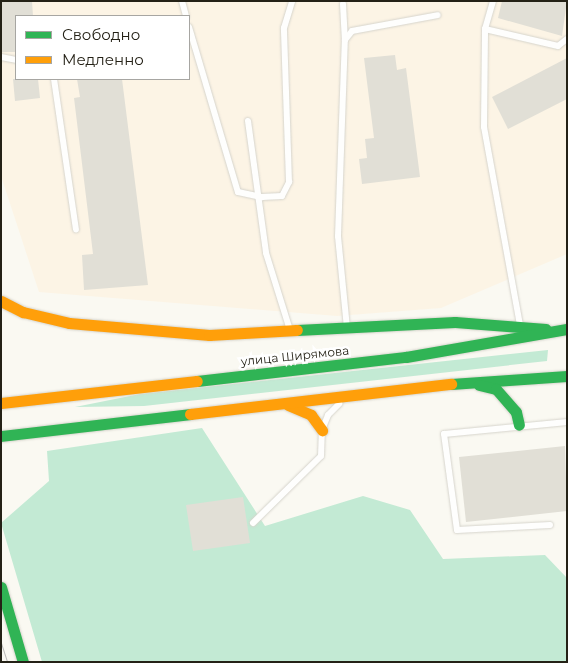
<!DOCTYPE html>
<meta charset="utf-8">
<style>
body{margin:0}
#map{position:relative;width:568px;height:663px;overflow:hidden;background:#faf9f2;font-family:Montserrat,sans-serif}
div>[style]{position:absolute}
.commercial>*{inset:0;background:#fcf4e5}
.green>*{inset:0;background:#c3ead4}
.building>*{inset:0;background:#e1dfd6}
.roads{filter:drop-shadow(0 0 1px #d6d4cc) drop-shadow(0 0 1px #d6d4cc)}
.lane>*{height:6px;margin:-3px;padding:0 3px;transform-origin:3px;border-radius:3px;background:#fefefd}
.fast>*{height:11px;margin:-5.5px;padding:0 5.5px;transform-origin:5.5px;border-radius:5.5px;background:#30b455}
.slow>*{height:11px;margin:-5.5px;padding:0 5.5px;transform-origin:5.5px;border-radius:5.5px;background:#ff9f0a}
.tram>*{height:1px;margin:-0.5px;padding:0 0.5px;transform-origin:0.5px;border-radius:0.5px;background:#bcbbb9}
span{translate:-50% -50%;white-space:nowrap;text-align:center;line-height:1.15;-webkit-text-stroke:5px #fff;paint-order:stroke}
.street-label{font-size:12px;color:#242116}
.frame{position:absolute;inset:0;border:2px solid #242116;pointer-events:none}
.legend{position:absolute;left:15px;top:15px;width:175px;height:65px;box-sizing:border-box;background:#fff;border:1px solid #a7a6a2;margin:0;padding:6px 9px;list-style:none;font-size:15px;color:#242116}
.legend li{display:flex;align-items:center;gap:10px;height:25px}
.legend b{width:25px;border:1px solid #a7a6a2}
</style>
<div id="map">
<div class="commercial">
<div style="clip-path:polygon(evenodd,1px 1px,567px 1px,567px 254px,441px 308px,337px 316px,39px 292px,1px 176px,1px 1px,16px 16px,189px 16px,189px 79px,16px 79px,16px 16px)"></div>
</div>
<div class="green">
<div style="clip-path:polygon(548px 350px,547px 361px,144px 406px,75px 407px,140px 394px)"></div>
<div style="clip-path:polygon(202px 428px,265px 526px,363px 496px,410px 510px,443px 559px,545px 555px,567px 578px,567px 662px,42px 662px,1px 523px,49px 481px,47px 451px)"></div>
</div>
<div class="building">
<div style="clip-path:polygon(1px 1px,32px 1px,33px 16px,16px 16px,16px 52px,1px 52px)"></div>
<div style="clip-path:polygon(502px 1px,567px 1px,562px 36px,498px 18px)"></div>
<div style="clip-path:polygon(395px 55px,397px 70px,406px 68px,420px 177px,362px 184px,359px 159px,367px 158px,365px 139px,374px 138px,364px 58px)"></div>
<div style="clip-path:polygon(567px 58px,567px 99px,508px 129px,492px 97px)"></div>
<div style="clip-path:polygon(13px 79px,38px 79px,40px 98px,15px 101px)"></div>
<div style="clip-path:polygon(77px 79px,122px 79px,148px 285px,84px 290px,82px 255px,93px 254px,74px 98px,80px 97px)"></div>
<div style="clip-path:polygon(565px 446px,567px 511px,466px 522px,459px 457px)"></div>
<div style="clip-path:polygon(243px 497px,250px 543px,193px 551px,186px 505px)"></div>
</div>
<div class="roads">
<div class="lane">
<div style="left:182px;top:1px;width:16px;rotate:75deg"></div>
<div style="left:343px;top:4px;width:36px;rotate:87deg"></div>
<div style="left:189px;top:27px;width:172px;rotate:73.5deg"></div>
<div style="left:238px;top:192px;width:25px;rotate:12deg"></div>
<div style="left:262px;top:197px;width:20px;rotate:-3deg"></div>
<div style="left:282px;top:196px;width:16px;rotate:-63deg"></div>
<div style="left:289px;top:182px;width:154px;rotate:-91.9deg"></div>
<div style="left:284px;top:28px;width:28px;rotate:-73deg"></div>
<div style="left:485px;top:29px;width:29px;rotate:-74deg"></div>
<div style="left:1px;top:57px;width:15px;rotate:11deg"></div>
<div style="left:54px;top:79px;width:152px;rotate:81.7deg"></div>
<div style="left:248px;top:121px;width:133px;rotate:82.2deg"></div>
<div style="left:266px;top:253px;width:81px;rotate:72.7deg"></div>
<div style="left:520px;top:325px;width:201px;rotate:-100.3deg"></div>
<div style="left:484px;top:127px;width:98px;rotate:-89.4deg"></div>
<div style="left:485px;top:29px;width:75px;rotate:13.1deg"></div>
<div style="left:558px;top:46px;width:11px;rotate:-38deg"></div>
<div style="left:347px;top:328px;width:92px;rotate:-95.6deg"></div>
<div style="left:338px;top:236px;width:196px;rotate:-88deg"></div>
<div style="left:345px;top:40px;width:11px;rotate:-52deg"></div>
<div style="left:352px;top:31px;width:87px;rotate:-10.5deg"></div>
<div style="left:253px;top:523px;width:95px;rotate:-44.6deg"></div>
<div style="left:321px;top:456px;width:26px;rotate:-88deg"></div>
<div style="left:322px;top:430px;width:16px;rotate:-68deg"></div>
<div style="left:328px;top:415px;width:16px;rotate:-45deg"></div>
<div style="left:550px;top:525px;width:93px;rotate:176.9deg"></div>
<div style="left:457px;top:530px;width:97px;rotate:-97.7deg"></div>
<div style="left:444px;top:434px;width:124px;rotate:-5.6deg"></div>
</div>
<div class="fast">
<div style="left:297px;top:330px;width:158px;rotate:-2.9deg"></div>
<div style="left:455px;top:322px;width:91px;rotate:4.4deg"></div>
<div style="left:197px;top:381px;width:210px;rotate:-6.6deg"></div>
<div style="left:406px;top:357px;width:163px;rotate:-9.9deg"></div>
<div style="left:451px;top:384px;width:116px;rotate:-3.9deg"></div>
<div style="left:479px;top:385px;width:17px;rotate:13deg"></div>
<div style="left:496px;top:389px;width:30px;rotate:49deg"></div>
<div style="left:516px;top:412px;width:13px;rotate:77deg"></div>
<div style="left:1px;top:436px;width:190px;rotate:-6.6deg"></div>
<div style="left:1px;top:587px;width:78px;rotate:73.7deg"></div>
</div>
<div class="slow">
<div style="left:1px;top:301px;width:25px;rotate:27deg"></div>
<div style="left:23px;top:312px;width:47px;rotate:13.4deg"></div>
<div style="left:69px;top:323px;width:141px;rotate:4.9deg"></div>
<div style="left:209px;top:335px;width:88px;rotate:-3.3deg"></div>
<div style="left:1px;top:403px;width:197px;rotate:-6.4deg"></div>
<div style="left:288px;top:405px;width:25px;rotate:23deg"></div>
<div style="left:311px;top:415px;width:19px;rotate:54deg"></div>
<div style="left:190px;top:414px;width:263px;rotate:-6.6deg"></div>
</div>
</div>
<div class="tram">
<div style="left:1px;top:643px;width:20px;rotate:72deg"></div>
</div>
<div class="street-label">
<span style="left:295px;top:356px;rotate:-6deg">улица Ширямова</span>
</div>
<div class="frame"></div>
<ul class="legend">
<li><b style="height:6px;background:#30b455"></b>Свободно</li>
<li><b style="height:6px;background:#ff9f0a"></b>Медленно</li>
</ul>
</div>
